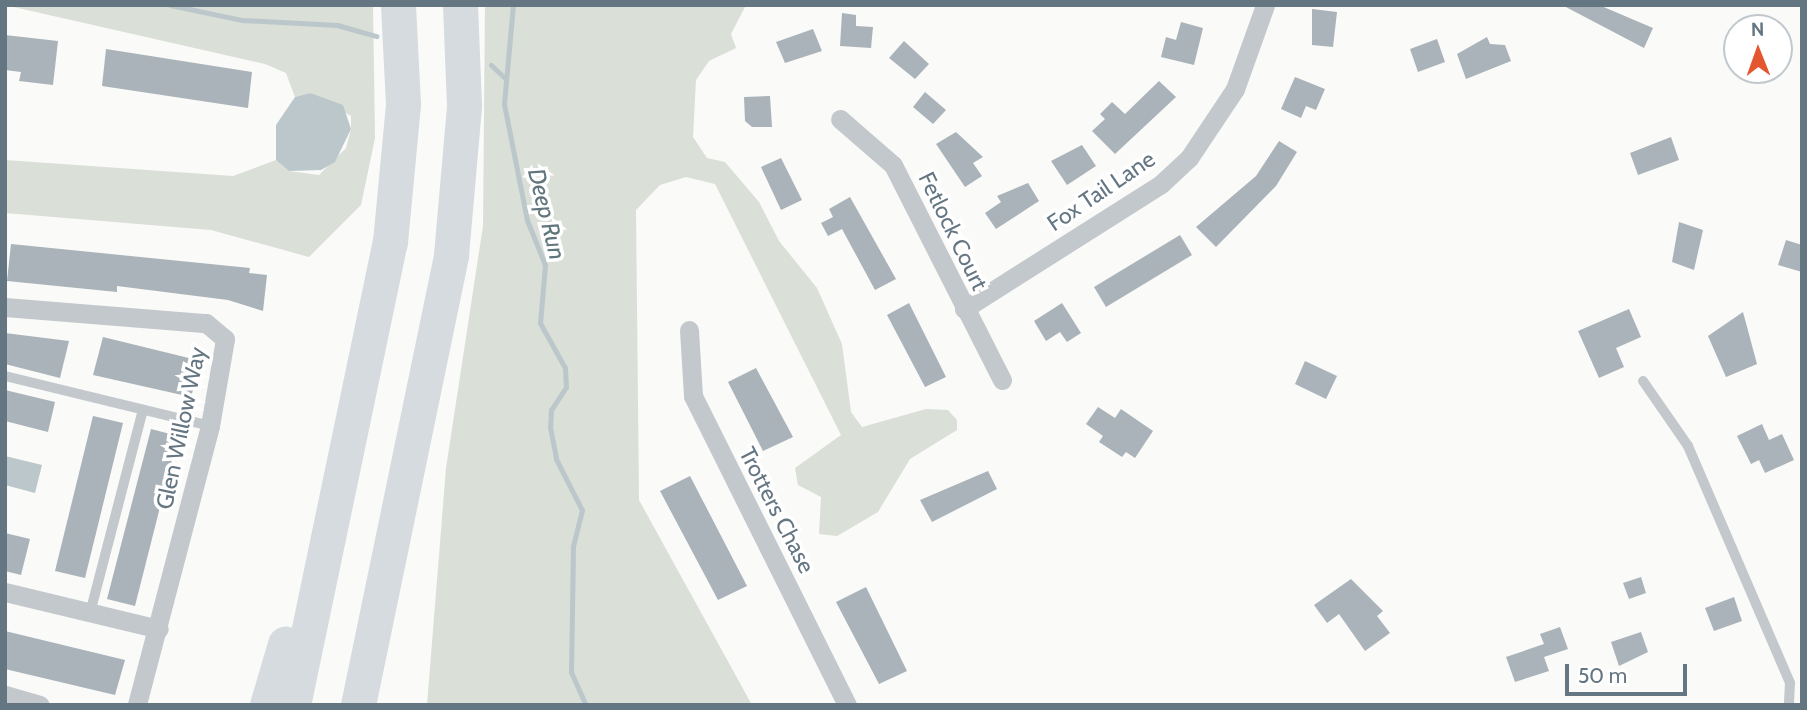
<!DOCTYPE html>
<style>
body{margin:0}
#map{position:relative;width:1807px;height:710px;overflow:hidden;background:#fafaf8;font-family:Cabin,sans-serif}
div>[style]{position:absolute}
.green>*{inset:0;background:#dadfd7}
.water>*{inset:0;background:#bbc7cb}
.stream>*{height:5px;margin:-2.5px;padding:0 2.5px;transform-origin:2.5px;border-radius:2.5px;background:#bbc7cb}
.building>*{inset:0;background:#aab3b9}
.lane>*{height:10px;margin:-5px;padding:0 5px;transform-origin:5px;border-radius:5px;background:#c3c8cc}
.street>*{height:19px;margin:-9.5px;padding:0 9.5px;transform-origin:9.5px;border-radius:9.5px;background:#c3c8cc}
.highway>*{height:35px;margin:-17.5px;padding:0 17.5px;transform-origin:17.5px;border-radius:17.5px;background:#d6dbdf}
span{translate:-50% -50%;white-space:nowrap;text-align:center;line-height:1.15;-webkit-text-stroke:7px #fff;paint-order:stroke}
.street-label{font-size:23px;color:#657683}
.water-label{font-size:24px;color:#60757c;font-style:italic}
.frame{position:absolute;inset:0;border:7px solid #657683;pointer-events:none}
.north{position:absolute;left:1723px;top:14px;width:70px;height:70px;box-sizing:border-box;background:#fff;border:2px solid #c1c8cd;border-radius:50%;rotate:359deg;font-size:19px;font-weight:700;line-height:28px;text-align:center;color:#657683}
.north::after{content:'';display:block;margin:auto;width:24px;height:32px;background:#e4572e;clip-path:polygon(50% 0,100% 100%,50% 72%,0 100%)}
.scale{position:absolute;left:1565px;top:664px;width:122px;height:32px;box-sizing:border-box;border:4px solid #657683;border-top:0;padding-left:9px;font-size:21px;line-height:24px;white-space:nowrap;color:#657683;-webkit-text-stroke:5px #fff;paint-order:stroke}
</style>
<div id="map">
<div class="green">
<div style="clip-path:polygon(5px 5px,373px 5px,375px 138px,361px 205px,309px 257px,211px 230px,5px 213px,5px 160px,233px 176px,276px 160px,289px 171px,319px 175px,346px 148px,351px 129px,351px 116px,310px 93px,295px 97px,286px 73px,265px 64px)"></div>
<div style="clip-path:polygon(485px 5px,746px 5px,731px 34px,736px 48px,709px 61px,696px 80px,693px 137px,707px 158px,725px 162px,759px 202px,779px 241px,817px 288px,842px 344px,851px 412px,862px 427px,926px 409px,948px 410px,957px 420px,957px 430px,910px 459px,878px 512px,837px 536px,819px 534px,821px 497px,798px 485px,795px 468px,841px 435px,715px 184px,686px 177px,660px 185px,636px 210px,639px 500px,752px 705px,427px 705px,446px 468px,483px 226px)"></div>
</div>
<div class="water">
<div style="clip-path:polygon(310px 93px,343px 105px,351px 129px,335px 162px,321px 170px,289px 171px,276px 160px,276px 125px,295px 97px)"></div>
<div style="clip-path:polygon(5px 456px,42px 465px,35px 493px,5px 485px)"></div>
</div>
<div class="stream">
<div style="left:170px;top:5px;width:74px;rotate:11.8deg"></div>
<div style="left:242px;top:20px;width:95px;rotate:3deg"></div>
<div style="left:337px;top:25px;width:41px;rotate:15.8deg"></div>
<div style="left:513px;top:5px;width:99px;rotate:95.2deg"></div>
<div style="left:504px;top:104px;width:118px;rotate:78.8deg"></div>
<div style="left:527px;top:220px;width:48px;rotate:68.2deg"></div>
<div style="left:545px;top:265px;width:58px;rotate:94.9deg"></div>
<div style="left:540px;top:323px;width:51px;rotate:60.9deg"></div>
<div style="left:565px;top:368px;width:19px;rotate:87deg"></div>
<div style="left:566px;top:387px;width:27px;rotate:123deg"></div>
<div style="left:551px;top:410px;width:17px;rotate:93deg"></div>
<div style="left:550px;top:427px;width:33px;rotate:79deg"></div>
<div style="left:556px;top:459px;width:57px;rotate:63deg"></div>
<div style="left:582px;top:510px;width:38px;rotate:104deg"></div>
<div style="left:573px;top:547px;width:125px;rotate:90.9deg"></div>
<div style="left:571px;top:672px;width:36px;rotate:66deg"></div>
<div style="left:491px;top:65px;width:19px;rotate:43deg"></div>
</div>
<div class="building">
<div style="clip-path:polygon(1562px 5px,1599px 5px,1653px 28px,1644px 48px)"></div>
<div style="clip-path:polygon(1312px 9px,1337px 12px,1333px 47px,1312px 45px)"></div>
<div style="clip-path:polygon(842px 13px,856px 15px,856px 26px,873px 27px,871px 48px,840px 46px)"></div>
<div style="clip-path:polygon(1181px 22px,1203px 28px,1194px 65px,1161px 57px,1166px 37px,1176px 40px)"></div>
<div style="clip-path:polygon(813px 29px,822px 51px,785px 63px,776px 42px)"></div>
<div style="clip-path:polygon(5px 35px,58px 41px,53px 85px,19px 81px,21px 72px,5px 70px)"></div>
<div style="clip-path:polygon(1487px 37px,1490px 44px,1505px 45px,1511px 61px,1466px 79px,1457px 54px)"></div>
<div style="clip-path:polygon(1437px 39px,1445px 62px,1418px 72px,1410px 49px)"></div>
<div style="clip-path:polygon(904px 41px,929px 64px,915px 79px,889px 58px)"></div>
<div style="clip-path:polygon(106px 49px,252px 72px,248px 108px,102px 86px)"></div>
<div style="clip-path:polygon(1295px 77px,1325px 89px,1316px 110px,1306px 106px,1301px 118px,1281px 109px)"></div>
<div style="clip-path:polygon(1159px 81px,1176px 97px,1115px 154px,1092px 131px,1105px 119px,1100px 114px,1112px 102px,1125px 114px)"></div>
<div style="clip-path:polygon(925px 92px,946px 110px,933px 124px,913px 107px)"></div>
<div style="clip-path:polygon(770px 96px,772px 127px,752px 127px,745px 121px,744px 97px)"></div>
<div style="clip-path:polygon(956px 132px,983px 157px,973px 163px,982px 176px,965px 187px,936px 144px)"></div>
<div style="clip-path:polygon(1671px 137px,1679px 160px,1638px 175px,1630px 153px)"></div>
<div style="clip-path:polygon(1279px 141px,1297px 152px,1276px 186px,1216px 247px,1196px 227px,1256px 176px)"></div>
<div style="clip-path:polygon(1082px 145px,1096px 166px,1067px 185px,1051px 161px)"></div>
<div style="clip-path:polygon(781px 158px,802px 200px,781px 210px,761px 167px)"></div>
<div style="clip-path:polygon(1028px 183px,1039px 201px,996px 229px,985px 213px,1001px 202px,997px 196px)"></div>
<div style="clip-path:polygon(850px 197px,896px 279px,875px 290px,842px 229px,828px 236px,821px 223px,833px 217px,829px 209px)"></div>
<div style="clip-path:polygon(1679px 222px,1703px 230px,1694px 270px,1672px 262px)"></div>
<div style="clip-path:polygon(1180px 235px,1192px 255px,1106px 307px,1094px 287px)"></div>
<div style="clip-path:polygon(1786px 240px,1802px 245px,1802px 272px,1778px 265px)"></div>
<div style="clip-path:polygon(11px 244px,250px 268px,249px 273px,267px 275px,263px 311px,228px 300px,117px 286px,117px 292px,7px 281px)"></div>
<div style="clip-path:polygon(909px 303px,946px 377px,925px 387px,887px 315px)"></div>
<div style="clip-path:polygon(1062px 303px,1081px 333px,1067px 342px,1060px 332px,1046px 341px,1034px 321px)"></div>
<div style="clip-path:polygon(1629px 309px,1641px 337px,1616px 348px,1624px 367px,1599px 378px,1578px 331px)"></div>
<div style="clip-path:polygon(1743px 312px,1757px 364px,1726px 377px,1708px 336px)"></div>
<div style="clip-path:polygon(5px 333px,69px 341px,60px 378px,5px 364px)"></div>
<div style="clip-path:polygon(103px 337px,201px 361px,191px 397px,93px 375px)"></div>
<div style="clip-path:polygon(1305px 361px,1337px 376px,1326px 399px,1295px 384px)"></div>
<div style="clip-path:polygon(756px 368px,793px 437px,763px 451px,728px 382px)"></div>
<div style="clip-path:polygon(5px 390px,55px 402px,48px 432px,5px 421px)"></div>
<div style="clip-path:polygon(1098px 407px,1115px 418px,1121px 409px,1153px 431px,1135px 458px,1126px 452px,1122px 457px,1099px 442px,1103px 436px,1086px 424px)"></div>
<div style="clip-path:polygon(93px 416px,123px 423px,85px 578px,55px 571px)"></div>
<div style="clip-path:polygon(1762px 424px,1769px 440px,1782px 434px,1794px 460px,1765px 473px,1759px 460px,1751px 464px,1737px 436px)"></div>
<div style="clip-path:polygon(151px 429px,178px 436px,135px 606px,107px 599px)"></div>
<div style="clip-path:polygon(988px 471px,997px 489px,932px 522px,920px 500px)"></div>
<div style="clip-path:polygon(690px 476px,747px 586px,718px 600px,660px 491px)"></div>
<div style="clip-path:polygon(5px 533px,30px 539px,21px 575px,5px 571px)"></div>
<div style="clip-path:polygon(1641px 577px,1646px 593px,1629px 599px,1623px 583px)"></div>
<div style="clip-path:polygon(1351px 579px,1383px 611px,1377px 616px,1390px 633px,1365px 651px,1339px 614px,1327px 623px,1314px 605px)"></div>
<div style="clip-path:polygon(866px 587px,907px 671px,879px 684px,836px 602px)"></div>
<div style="clip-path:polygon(1734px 597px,1742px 621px,1714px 631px,1705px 608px)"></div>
<div style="clip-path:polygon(1560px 627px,1568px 649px,1544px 657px,1549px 671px,1515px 682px,1506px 657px,1544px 644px,1540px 634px)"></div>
<div style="clip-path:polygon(5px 631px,125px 660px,115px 695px,5px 669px)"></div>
<div style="clip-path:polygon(1641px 632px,1648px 652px,1619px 666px,1611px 642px)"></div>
</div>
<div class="lane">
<div style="left:5px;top:376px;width:211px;rotate:13.7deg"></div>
<div style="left:1643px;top:381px;width:79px;rotate:55.3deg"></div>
<div style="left:1688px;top:446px;width:258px;rotate:66.7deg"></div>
<div style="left:1790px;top:683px;width:22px;rotate:93deg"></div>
<div style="left:90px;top:613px;width:210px;rotate:-75.4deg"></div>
</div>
<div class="street">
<div style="left:840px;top:119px;width:70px;rotate:41deg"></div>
<div style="left:893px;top:165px;width:241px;rotate:63.1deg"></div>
<div style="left:5px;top:307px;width:202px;rotate:4.6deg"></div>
<div style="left:206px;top:323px;width:25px;rotate:40deg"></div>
<div style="left:225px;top:339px;width:88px;rotate:99.8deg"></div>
<div style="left:210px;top:426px;width:288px;rotate:104.7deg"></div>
<div style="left:964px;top:309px;width:233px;rotate:-32.4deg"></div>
<div style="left:1161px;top:184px;width:38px;rotate:-43deg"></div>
<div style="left:1189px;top:158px;width:83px;rotate:-56.3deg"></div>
<div style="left:1235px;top:89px;width:89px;rotate:-70.3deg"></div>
<div style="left:689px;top:330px;width:66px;rotate:86.5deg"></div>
<div style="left:693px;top:396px;width:345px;rotate:63.5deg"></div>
<div style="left:5px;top:592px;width:158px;rotate:13.5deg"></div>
<div style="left:5px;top:695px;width:36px;rotate:16deg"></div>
</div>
<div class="highway">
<div style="left:267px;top:705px;width:64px;rotate:-73.6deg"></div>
<div style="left:293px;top:705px;width:473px;rotate:-78.2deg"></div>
<div style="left:390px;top:242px;width:139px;rotate:-84.6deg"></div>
<div style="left:403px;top:104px;width:99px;rotate:-92.9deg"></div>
<div style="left:358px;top:705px;width:460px;rotate:-78.3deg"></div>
<div style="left:451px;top:255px;width:151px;rotate:-85deg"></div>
<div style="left:464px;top:105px;width:100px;rotate:-92.3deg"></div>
</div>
<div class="street-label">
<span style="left:1101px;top:191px;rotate:-34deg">Fox Tail Lane</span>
<span style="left:953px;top:231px;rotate:64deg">Fetlock Court</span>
<span style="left:181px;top:428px;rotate:-78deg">Glen Willow Way</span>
<span style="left:777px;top:510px;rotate:63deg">Trotters Chase</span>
</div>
<div class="water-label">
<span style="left:547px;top:214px;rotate:76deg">Deep Run</span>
</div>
<div class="frame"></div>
<div class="north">N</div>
<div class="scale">50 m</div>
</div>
